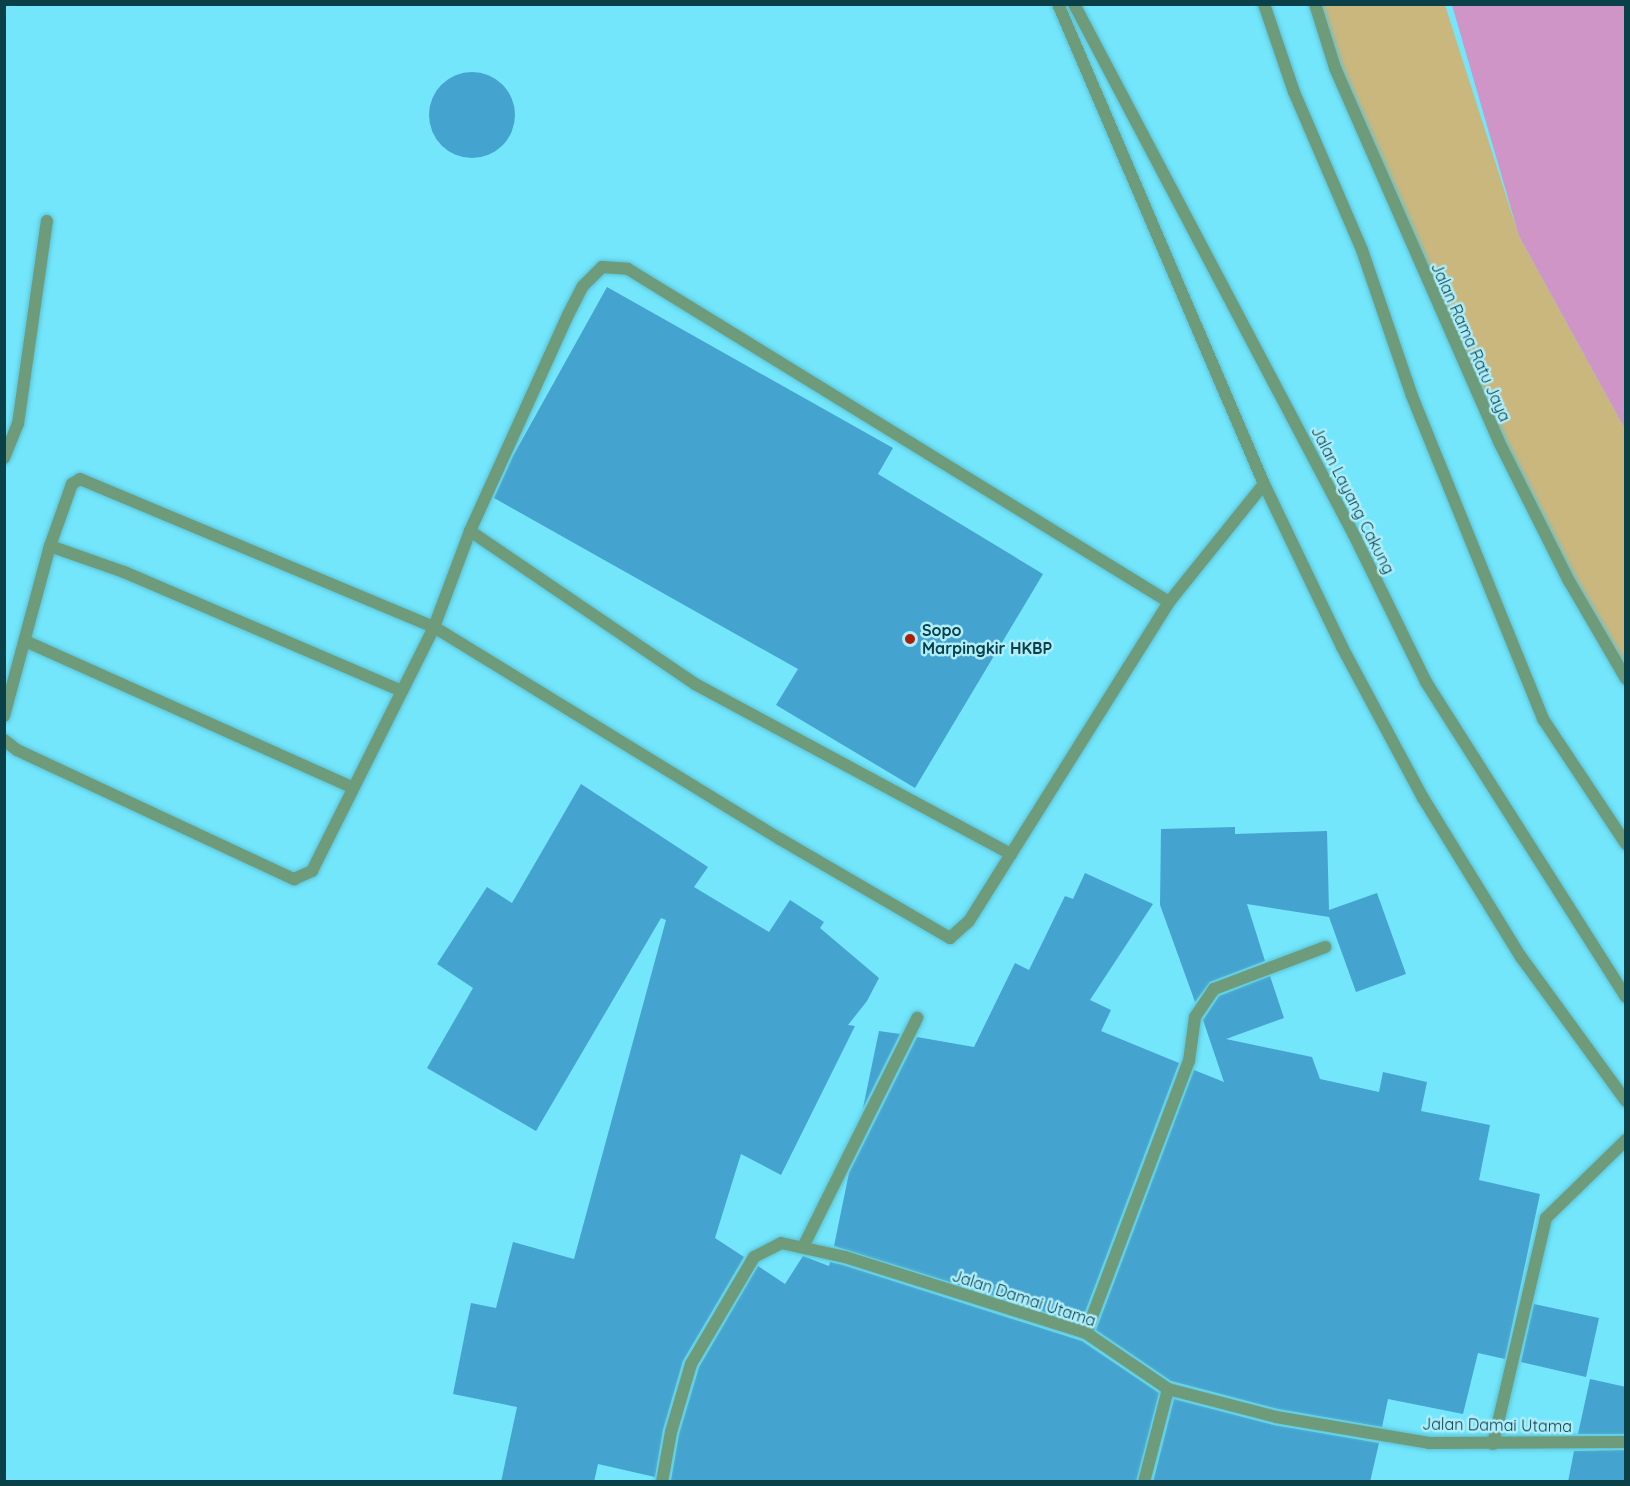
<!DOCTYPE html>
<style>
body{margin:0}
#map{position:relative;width:1630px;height:1486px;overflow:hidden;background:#73e6fc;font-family:Quicksand,sans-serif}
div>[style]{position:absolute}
.green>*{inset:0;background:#cab77d}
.water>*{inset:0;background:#ce95c6}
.building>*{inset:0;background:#45a3cf}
.round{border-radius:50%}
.roads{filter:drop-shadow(0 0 2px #5cc1d4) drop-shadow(0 0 2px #5cc1d4)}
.service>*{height:12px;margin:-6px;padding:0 6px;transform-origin:6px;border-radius:6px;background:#6e9b79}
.minor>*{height:12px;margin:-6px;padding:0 6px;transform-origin:6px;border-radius:6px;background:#6e9b79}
.tertiary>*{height:12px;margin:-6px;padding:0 6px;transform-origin:6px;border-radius:6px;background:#6e9b79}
.dots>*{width:16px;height:16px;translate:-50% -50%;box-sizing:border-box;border:3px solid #aeedf9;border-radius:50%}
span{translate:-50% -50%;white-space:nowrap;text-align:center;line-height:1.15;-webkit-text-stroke:5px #aeedf9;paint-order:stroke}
.street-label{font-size:16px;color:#0a4048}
.poi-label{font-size:16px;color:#0a4048;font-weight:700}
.left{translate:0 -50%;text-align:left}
.frame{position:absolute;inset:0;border:6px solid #0a4048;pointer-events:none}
</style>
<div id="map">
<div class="green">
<div style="clip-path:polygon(1315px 5px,1445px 5px,1519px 236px,1625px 429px,1625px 672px,1569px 581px,1440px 313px)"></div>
</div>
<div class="water">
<div style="clip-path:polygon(1452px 5px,1625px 5px,1625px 429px,1519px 236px)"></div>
</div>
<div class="building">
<div class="round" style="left:429px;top:72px;width:86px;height:86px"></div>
<div style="clip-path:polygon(607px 287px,893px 448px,878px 474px,1043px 574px,915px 788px,776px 705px,798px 669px,494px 498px,513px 456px)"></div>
<div style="clip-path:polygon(581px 784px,708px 867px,694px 887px,769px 932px,790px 900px,824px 922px,820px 928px,879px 978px,867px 1001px,848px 1025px,855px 1026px,781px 1175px,741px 1154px,715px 1238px,744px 1257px,683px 1361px,663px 1430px,655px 1477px,598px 1464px,594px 1482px,501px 1482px,517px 1407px,453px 1394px,471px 1303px,496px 1308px,513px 1242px,574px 1259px,666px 920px,661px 918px,536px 1131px,427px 1068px,473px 988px,437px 964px,487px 887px,512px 903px)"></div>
<div style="clip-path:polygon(1235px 827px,1235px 834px,1327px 831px,1329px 910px,1377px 893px,1406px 974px,1356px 992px,1329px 917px,1247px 904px,1265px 961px,1210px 982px,1195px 1002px,1160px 905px,1161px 829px)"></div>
<div style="clip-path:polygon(1085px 873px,1153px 904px,1090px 1000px,1111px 1010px,1101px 1031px,1179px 1063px,1081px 1323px,834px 1246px,849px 1173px,917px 1037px,974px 1047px,1015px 963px,1029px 970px,1065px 896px,1073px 899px)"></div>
<div style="clip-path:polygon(1270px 976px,1284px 1018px,1226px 1039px,1312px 1057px,1320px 1079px,1379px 1092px,1383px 1072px,1427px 1082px,1421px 1111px,1490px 1125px,1479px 1180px,1540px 1194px,1505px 1359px,1478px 1353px,1463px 1414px,1388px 1399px,1382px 1427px,1278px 1409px,1171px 1381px,1096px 1330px,1194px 1070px,1224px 1082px,1203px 1020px,1219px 996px)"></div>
<div style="clip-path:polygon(879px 1031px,900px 1034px,863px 1108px)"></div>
<div style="clip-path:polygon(803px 1256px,829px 1266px,830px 1262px,843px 1265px,1082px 1341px,1159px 1393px,1136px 1482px,671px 1480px,679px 1434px,699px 1367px,758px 1266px,785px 1284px)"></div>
<div style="clip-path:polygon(1534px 1304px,1599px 1318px,1586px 1377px,1521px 1362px)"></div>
<div style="clip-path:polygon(1590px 1379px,1626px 1387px,1626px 1434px,1578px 1434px)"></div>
<div style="clip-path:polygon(1174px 1399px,1274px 1425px,1379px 1443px,1370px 1482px,1153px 1482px)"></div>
<div style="clip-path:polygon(1626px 1450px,1626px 1482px,1568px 1482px,1574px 1451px)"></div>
</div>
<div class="roads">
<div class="service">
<div style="left:4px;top:458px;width:37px;rotate:-68deg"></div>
<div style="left:18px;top:424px;width:205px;rotate:-81.9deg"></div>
<div style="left:470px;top:531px;width:272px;rotate:34.2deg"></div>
<div style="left:695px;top:684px;width:359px;rotate:28.3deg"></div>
<div style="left:50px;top:546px;width:66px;rotate:-70.5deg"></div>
<div style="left:72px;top:484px;width:9px;rotate:-32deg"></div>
<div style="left:80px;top:479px;width:384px;rotate:22.7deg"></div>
<div style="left:434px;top:627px;width:406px;rotate:31.5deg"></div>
<div style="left:780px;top:839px;width:197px;rotate:30.2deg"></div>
<div style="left:950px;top:938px;width:25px;rotate:-42deg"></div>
<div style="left:969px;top:921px;width:377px;rotate:-57.9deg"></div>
<div style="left:1169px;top:602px;width:151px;rotate:-51.2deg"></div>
<div style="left:25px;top:641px;width:359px;rotate:24.1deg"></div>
<div style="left:4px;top:716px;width:176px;rotate:-74.9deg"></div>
<div style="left:50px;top:546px;width:78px;rotate:19.4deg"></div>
<div style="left:124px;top:572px;width:302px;rotate:23.2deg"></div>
<div style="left:4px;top:740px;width:16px;rotate:38deg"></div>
<div style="left:17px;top:750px;width:306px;rotate:25deg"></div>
<div style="left:294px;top:879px;width:20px;rotate:-24deg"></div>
<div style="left:312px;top:871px;width:273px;rotate:-63.4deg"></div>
<div style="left:434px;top:627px;width:103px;rotate:-69.4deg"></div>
<div style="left:470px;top:531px;width:239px;rotate:-65.6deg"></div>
<div style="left:569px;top:313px;width:30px;rotate:-63deg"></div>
<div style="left:583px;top:286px;width:27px;rotate:-45deg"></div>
<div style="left:602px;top:267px;width:26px;rotate:4deg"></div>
<div style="left:628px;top:269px;width:635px;rotate:31.61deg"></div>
<div style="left:804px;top:1245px;width:254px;rotate:-63.5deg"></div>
</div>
<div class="minor">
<div style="left:1058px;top:4px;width:522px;rotate:66.77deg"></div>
<div style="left:1264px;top:484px;width:181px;rotate:64.4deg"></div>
<div style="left:1342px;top:647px;width:171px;rotate:61.8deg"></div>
<div style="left:1423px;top:798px;width:187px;rotate:58.4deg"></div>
<div style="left:1521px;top:957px;width:178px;rotate:53.9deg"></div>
<div style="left:1315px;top:4px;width:67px;rotate:72.6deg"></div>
<div style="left:1335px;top:68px;width:408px;rotate:66.3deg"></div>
<div style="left:1499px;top:442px;width:156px;rotate:63.3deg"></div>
<div style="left:1569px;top:581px;width:113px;rotate:59.8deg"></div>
<div style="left:1086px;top:1333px;width:291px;rotate:-69.3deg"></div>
<div style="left:1189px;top:1061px;width:44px;rotate:-82.2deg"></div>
<div style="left:1195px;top:1017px;width:34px;rotate:-56deg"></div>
<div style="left:1214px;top:989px;width:119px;rotate:-20.7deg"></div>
<div style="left:1493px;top:1444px;width:232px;rotate:-76.8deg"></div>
<div style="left:1546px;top:1218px;width:112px;rotate:-44.3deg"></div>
<div style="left:662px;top:1482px;width:51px;rotate:-79.8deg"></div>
<div style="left:671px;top:1432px;width:71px;rotate:-73.6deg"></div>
<div style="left:691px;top:1364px;width:124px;rotate:-59.5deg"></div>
<div style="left:754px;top:1257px;width:30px;rotate:-27deg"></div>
<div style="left:781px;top:1243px;width:66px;rotate:12.3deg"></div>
<div style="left:845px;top:1257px;width:253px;rotate:17.5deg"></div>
<div style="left:1086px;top:1333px;width:99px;rotate:34.3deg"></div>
<div style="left:1168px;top:1389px;width:112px;rotate:14.5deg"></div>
<div style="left:1276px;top:1417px;width:155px;rotate:9.6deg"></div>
<div style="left:1429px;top:1443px;width:197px;rotate:-0.3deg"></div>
<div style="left:1144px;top:1482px;width:96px;rotate:-75.5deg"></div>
</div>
<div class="tertiary">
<div style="left:1074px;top:4px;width:600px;rotate:62.2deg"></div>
<div style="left:1354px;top:535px;width:164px;rotate:63.9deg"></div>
<div style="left:1426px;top:682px;width:373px;rotate:57.6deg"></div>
<div style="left:1264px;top:4px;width:93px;rotate:71.2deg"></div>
<div style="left:1294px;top:92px;width:172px;rotate:66.7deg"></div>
<div style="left:1362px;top:250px;width:154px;rotate:71.1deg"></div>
<div style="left:1412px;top:396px;width:349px;rotate:67.9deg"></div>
<div style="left:1543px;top:719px;width:150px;rotate:56.4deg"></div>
</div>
</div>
<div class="dots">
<div style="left:910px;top:639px;background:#ac1e07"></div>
</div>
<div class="street-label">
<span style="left:1471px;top:342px;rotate:66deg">Jalan Rama Ratu Jaya</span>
<span style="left:1353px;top:500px;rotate:63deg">Jalan Layang Cakung</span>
<span style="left:1024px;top:1298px;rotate:18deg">Jalan Damai Utama</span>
<span style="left:1497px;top:1425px;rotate:1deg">Jalan Damai Utama</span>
</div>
<div class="poi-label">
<span class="left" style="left:922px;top:639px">Sopo<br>Marpingkir HKBP</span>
</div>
<div class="frame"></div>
</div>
